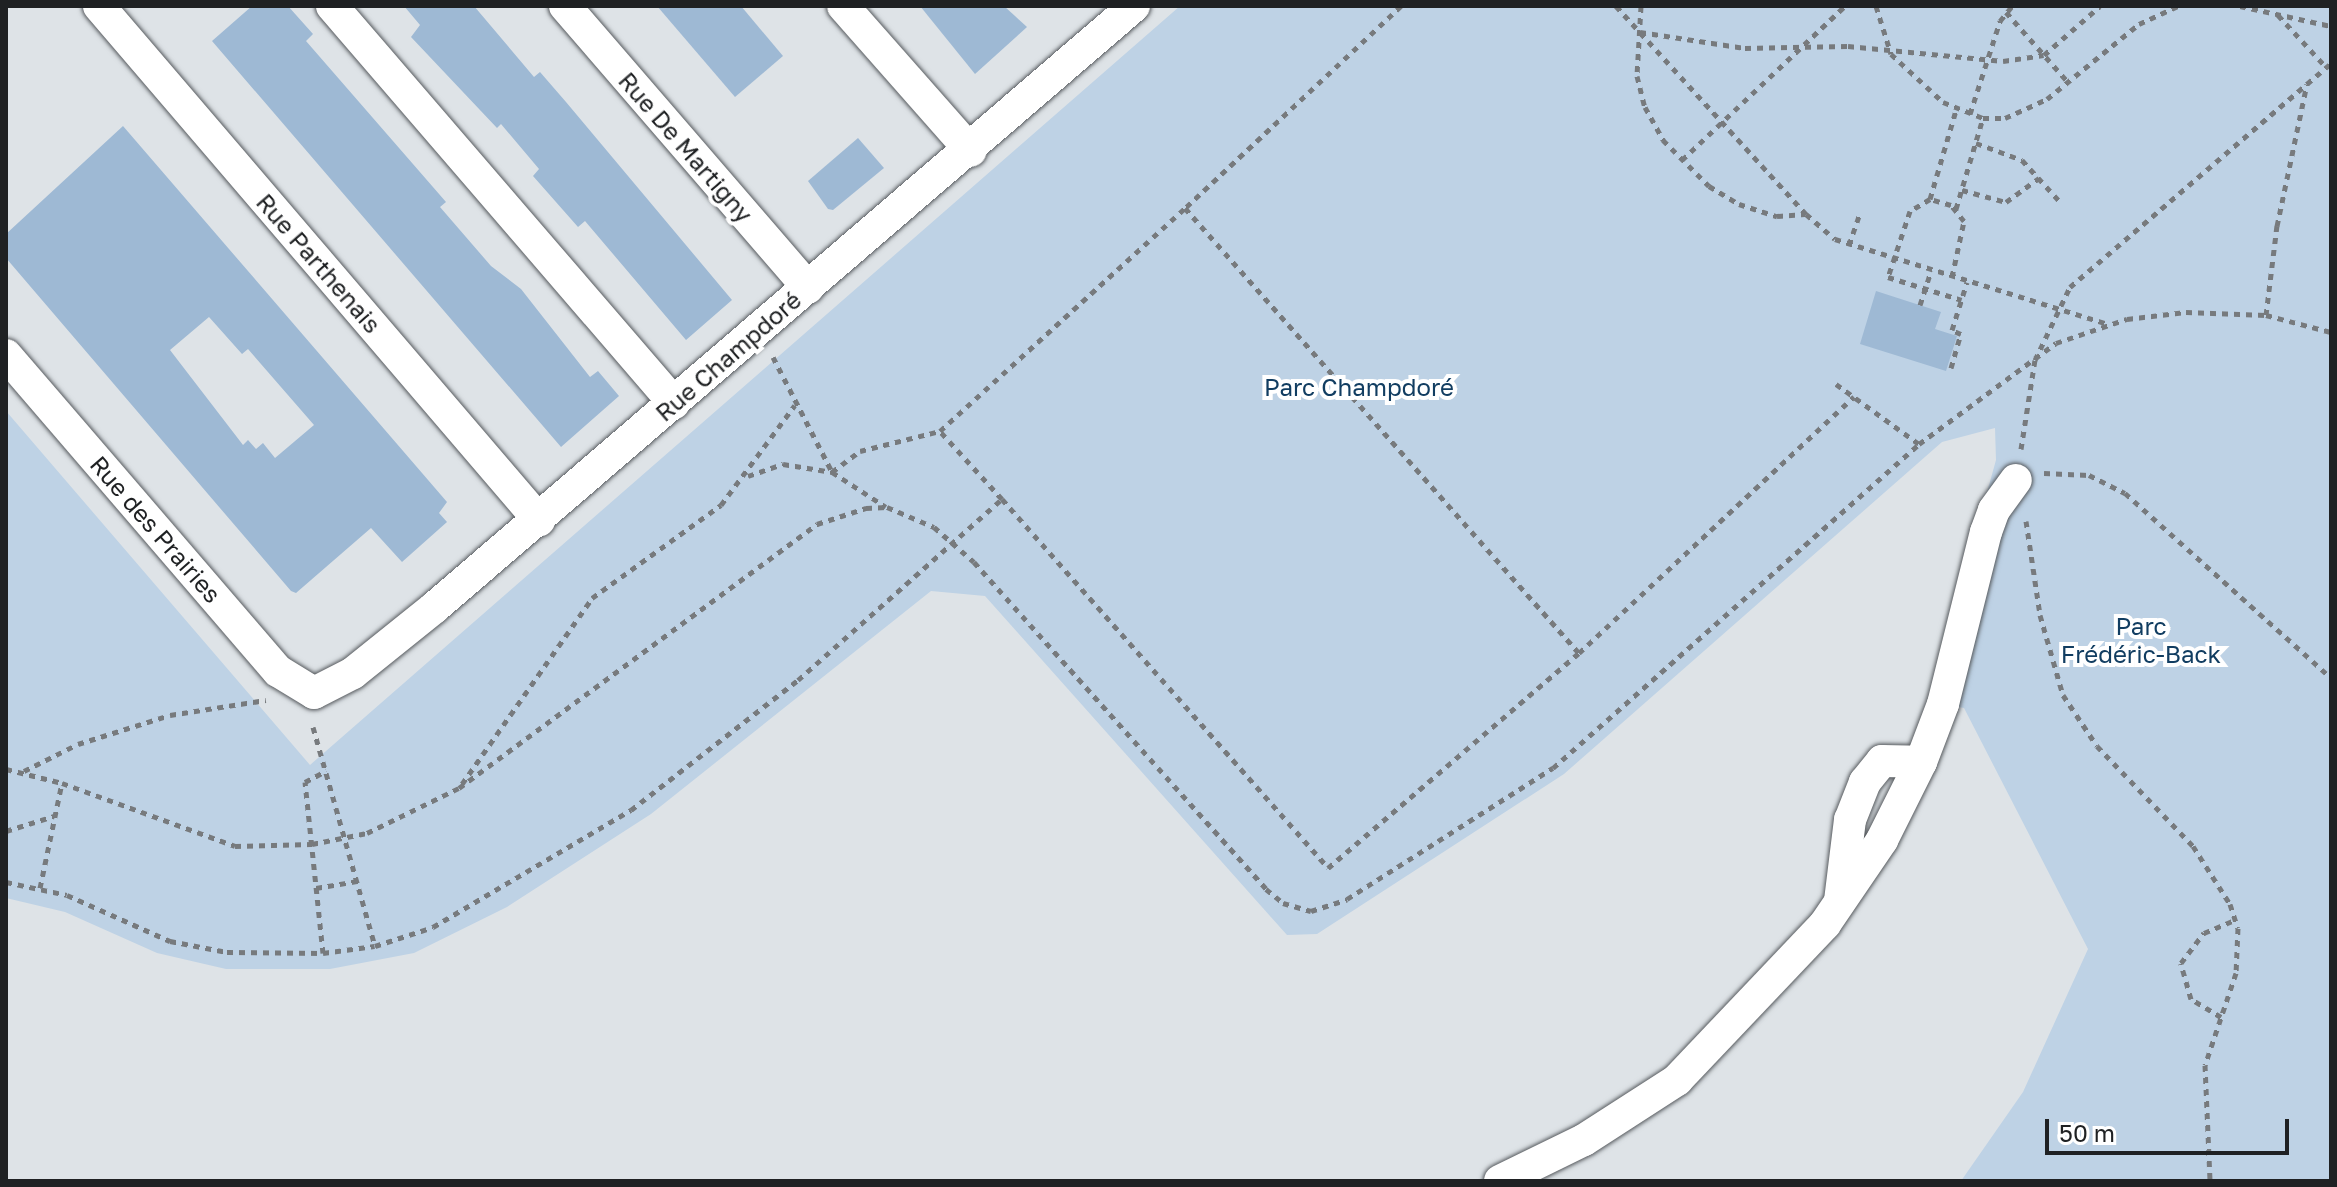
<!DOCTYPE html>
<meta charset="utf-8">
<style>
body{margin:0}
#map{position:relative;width:2337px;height:1187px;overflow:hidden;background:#dee3e7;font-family:"Golos Text",sans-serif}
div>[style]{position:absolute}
.green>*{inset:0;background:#bed2e5}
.building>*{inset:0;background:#9eb9d4}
.path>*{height:5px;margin-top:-2.5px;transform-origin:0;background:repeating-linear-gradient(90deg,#777a7d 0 6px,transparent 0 12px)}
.roads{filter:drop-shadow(0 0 2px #565a5e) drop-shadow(0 0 2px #565a5e)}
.minor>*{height:32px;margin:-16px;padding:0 16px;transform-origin:16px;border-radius:16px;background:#fff}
span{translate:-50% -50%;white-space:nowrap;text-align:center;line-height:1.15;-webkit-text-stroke:8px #fff;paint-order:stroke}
.street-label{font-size:24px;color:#1f2123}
.park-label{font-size:24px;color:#113d61}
.frame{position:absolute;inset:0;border:8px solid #1f2123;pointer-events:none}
.scale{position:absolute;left:2045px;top:1119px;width:244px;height:36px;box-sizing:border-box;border:4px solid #1f2123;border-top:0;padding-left:10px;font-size:24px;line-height:28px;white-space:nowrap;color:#1f2123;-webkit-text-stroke:6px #fff;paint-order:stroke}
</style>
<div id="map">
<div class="green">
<div style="clip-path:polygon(1180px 6px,2331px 6px,2331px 1181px,1961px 1181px,2023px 1092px,2088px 949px,1964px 708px,1929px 701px,1996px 460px,1995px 428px,1942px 442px,1564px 774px,1317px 934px,1287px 935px,985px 596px,931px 591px,651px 814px,507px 907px,414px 953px,330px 969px,226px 969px,157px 953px,65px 912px,6px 898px,6px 411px,310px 765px)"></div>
</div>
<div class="building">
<div style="clip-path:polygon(252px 6px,288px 6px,313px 34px,306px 41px,446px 202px,440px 207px,491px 266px,521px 289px,590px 377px,598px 371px,619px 396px,561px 447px,212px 41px)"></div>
<div style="clip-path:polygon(404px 6px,474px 6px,534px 77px,540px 72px,566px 102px,732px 300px,686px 340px,585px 221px,578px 227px,533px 176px,539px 169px,501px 124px,497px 128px,411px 37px,420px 25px)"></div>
<div style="clip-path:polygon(657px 6px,741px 6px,783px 56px,735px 97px)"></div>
<div style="clip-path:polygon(920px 6px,1004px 6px,1027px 27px,975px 74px)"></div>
<div style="clip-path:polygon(evenodd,123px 126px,447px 502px,439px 513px,447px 522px,402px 562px,371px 528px,296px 593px,291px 591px,6px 258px,6px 234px,123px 126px,209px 317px,242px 354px,248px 349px,314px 425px,275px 458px,263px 443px,256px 449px,248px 440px,243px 445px,170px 350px,209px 317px)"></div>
<div style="clip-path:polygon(858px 138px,884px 168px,833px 210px,828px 209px,808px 181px)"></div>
<div style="clip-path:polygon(1876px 291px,1941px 312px,1935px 329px,1957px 336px,1946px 371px,1860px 344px)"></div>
</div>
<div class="path">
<div style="left:1401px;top:6px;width:296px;rotate:136.9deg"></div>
<div style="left:1185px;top:208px;width:594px;rotate:48.48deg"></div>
<div style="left:1579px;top:653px;width:376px;rotate:-43deg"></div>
<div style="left:1616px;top:6px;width:282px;rotate:47.6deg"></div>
<div style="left:1806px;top:214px;width:38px;rotate:41deg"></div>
<div style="left:1835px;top:239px;width:283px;rotate:17.3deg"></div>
<div style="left:1641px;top:6px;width:70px;rotate:93.3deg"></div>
<div style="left:1637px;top:76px;width:32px;rotate:76deg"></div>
<div style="left:1645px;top:107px;width:38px;rotate:61deg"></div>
<div style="left:1663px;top:140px;width:65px;rotate:45deg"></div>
<div style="left:1709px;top:186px;width:35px;rotate:31deg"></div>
<div style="left:1739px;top:204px;width:40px;rotate:18deg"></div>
<div style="left:1777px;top:216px;width:28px;rotate:-4deg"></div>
<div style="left:1876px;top:6px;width:50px;rotate:72.6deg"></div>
<div style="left:1891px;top:54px;width:71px;rotate:42.7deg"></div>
<div style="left:1943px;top:102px;width:43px;rotate:21.8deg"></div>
<div style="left:1983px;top:118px;width:22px"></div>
<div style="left:2005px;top:118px;width:46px;rotate:-24.3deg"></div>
<div style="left:2047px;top:99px;width:119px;rotate:-39.2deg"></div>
<div style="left:2139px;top:24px;width:43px;rotate:-24.8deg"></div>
<div style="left:2240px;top:6px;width:93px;rotate:12.4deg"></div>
<div style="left:2006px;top:12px;width:94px;rotate:48.5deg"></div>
<div style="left:2278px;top:15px;width:71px;rotate:47.3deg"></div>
<div style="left:1640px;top:32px;width:106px;rotate:8.7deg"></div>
<div style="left:1745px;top:48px;width:103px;rotate:-1.1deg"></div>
<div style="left:1848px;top:46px;width:156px;rotate:5.5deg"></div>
<div style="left:2003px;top:61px;width:41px;rotate:-8.3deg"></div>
<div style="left:2044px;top:55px;width:74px;rotate:-41.2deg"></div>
<div style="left:1970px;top:114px;width:98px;rotate:-72.1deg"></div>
<div style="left:2000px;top:21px;width:19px;rotate:-51deg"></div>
<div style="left:1976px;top:143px;width:49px;rotate:20.3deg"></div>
<div style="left:2022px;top:160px;width:59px;rotate:47.7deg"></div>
<div style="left:1682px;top:160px;width:224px;rotate:-43.4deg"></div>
<div style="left:1962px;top:190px;width:46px;rotate:15.3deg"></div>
<div style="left:2006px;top:202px;width:41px;rotate:-36deg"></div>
<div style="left:1930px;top:199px;width:93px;rotate:-73.7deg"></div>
<div style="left:1956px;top:209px;width:95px;rotate:-73.5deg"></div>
<div style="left:1849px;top:245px;width:31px;rotate:-71deg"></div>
<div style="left:1952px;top:277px;width:57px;rotate:-77.9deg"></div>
<div style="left:1964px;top:221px;width:21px;rotate:-129deg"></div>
<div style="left:1951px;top:205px;width:22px;rotate:-164deg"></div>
<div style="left:1930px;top:199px;width:23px;rotate:149deg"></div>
<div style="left:1910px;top:211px;width:70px;rotate:108.4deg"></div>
<div style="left:1888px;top:277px;width:77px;rotate:17.3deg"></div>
<div style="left:1920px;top:305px;width:36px;rotate:-72deg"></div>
<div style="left:2266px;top:315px;width:90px;rotate:-83deg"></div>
<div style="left:2277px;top:226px;width:145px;rotate:-78.1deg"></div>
<div style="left:773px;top:357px;width:129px;rotate:62.8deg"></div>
<div style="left:832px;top:472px;width:64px;rotate:32.9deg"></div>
<div style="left:1951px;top:368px;width:35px;rotate:-74deg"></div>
<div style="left:1961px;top:334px;width:10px;rotate:-156deg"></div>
<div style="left:1952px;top:330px;width:50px;rotate:-72.6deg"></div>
<div style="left:1836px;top:384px;width:102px;rotate:35.9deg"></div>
<div style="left:2021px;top:449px;width:90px;rotate:-81.1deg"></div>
<div style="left:2035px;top:360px;width:81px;rotate:-64.4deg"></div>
<div style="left:2070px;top:287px;width:344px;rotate:-40.6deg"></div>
<div style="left:2044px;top:473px;width:45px;rotate:2.5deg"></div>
<div style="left:2089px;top:475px;width:40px;rotate:26.6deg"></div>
<div style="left:2125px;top:493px;width:277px;rotate:41.9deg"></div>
<div style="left:748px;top:476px;width:37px;rotate:-19deg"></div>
<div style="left:783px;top:464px;width:50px;rotate:9.3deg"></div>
<div style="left:832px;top:472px;width:35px;rotate:-37deg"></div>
<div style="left:860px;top:451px;width:82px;rotate:-14deg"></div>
<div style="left:1002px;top:499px;width:92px;rotate:-132.4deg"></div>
<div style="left:940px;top:431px;width:331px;rotate:-42.3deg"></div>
<div style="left:2026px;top:521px;width:95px;rotate:81.5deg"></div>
<div style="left:2040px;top:615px;width:83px;rotate:74deg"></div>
<div style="left:2063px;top:695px;width:61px;rotate:56.3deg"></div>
<div style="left:2097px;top:746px;width:139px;rotate:46.2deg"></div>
<div style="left:2193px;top:846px;width:69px;rotate:57.5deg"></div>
<div style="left:2230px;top:904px;width:25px;rotate:72deg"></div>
<div style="left:2238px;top:928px;width:45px;rotate:92.5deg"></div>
<div style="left:2236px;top:973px;width:97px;rotate:108.6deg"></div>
<div style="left:2205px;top:1065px;width:116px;rotate:87.5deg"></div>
<div style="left:313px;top:727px;width:228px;rotate:74.2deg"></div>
<div style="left:6px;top:769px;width:58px;rotate:14deg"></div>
<div style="left:62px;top:783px;width:184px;rotate:20deg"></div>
<div style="left:235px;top:846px;width:77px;rotate:-1.5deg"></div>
<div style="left:312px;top:844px;width:56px;rotate:-11.3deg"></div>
<div style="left:367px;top:833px;width:102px;rotate:-26.1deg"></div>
<div style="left:459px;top:788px;width:445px;rotate:-36.4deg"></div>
<div style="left:817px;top:524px;width:52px;rotate:-18.1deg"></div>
<div style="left:866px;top:508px;width:21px;rotate:-3deg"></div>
<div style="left:887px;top:507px;width:51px;rotate:23.1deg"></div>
<div style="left:934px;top:527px;width:53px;rotate:41.2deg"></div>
<div style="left:974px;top:562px;width:438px;rotate:48.2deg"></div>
<div style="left:1266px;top:889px;width:22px;rotate:39deg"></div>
<div style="left:1283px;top:903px;width:29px;rotate:16deg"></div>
<div style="left:1311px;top:911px;width:38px;rotate:-18deg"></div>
<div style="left:1347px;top:899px;width:244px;rotate:-32.5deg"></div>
<div style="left:1553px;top:768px;width:489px;rotate:-41.5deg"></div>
<div style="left:1919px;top:444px;width:170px;rotate:-36.4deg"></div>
<div style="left:2056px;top:343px;width:75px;rotate:-18.7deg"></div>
<div style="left:2127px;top:319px;width:59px;rotate:-6.8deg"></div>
<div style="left:2186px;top:312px;width:80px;rotate:2.1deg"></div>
<div style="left:2266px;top:315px;width:67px;rotate:14.7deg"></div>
<div style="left:24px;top:771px;width:60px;rotate:-26.6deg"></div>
<div style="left:78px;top:744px;width:96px;rotate:-17.5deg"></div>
<div style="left:170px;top:715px;width:97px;rotate:-8.9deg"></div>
<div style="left:462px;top:784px;width:227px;rotate:-55deg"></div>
<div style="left:592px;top:598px;width:159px;rotate:-35.8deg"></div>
<div style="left:721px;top:505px;width:124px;rotate:-53.5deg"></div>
<div style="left:6px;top:831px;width:50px;rotate:-17.4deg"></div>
<div style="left:6px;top:882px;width:62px;rotate:12deg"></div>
<div style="left:67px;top:895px;width:113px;rotate:24.1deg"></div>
<div style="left:170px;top:941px;width:58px;rotate:10.9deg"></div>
<div style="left:227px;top:952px;width:96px;rotate:0.6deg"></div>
<div style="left:323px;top:953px;width:52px;rotate:-7.7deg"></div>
<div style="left:375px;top:946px;width:61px;rotate:-18.1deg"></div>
<div style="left:433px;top:927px;width:230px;rotate:-30.6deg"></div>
<div style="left:631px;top:810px;width:212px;rotate:-37.9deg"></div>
<div style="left:798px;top:680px;width:273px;rotate:-41.6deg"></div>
<div style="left:1002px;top:499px;width:492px;rotate:48.5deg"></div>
<div style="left:1328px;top:868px;width:330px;rotate:-40.6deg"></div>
<div style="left:40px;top:888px;width:107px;rotate:-78.2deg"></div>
<div style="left:316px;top:888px;width:43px;rotate:-9.5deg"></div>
<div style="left:323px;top:953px;width:172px;rotate:-96deg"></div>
<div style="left:305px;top:782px;width:24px;rotate:-28deg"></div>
<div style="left:2221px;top:1017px;width:35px;rotate:-149deg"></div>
<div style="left:2191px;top:999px;width:37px;rotate:-106deg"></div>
<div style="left:2181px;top:963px;width:38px;rotate:-53deg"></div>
<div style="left:2204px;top:933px;width:34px;rotate:-23deg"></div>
</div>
<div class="roads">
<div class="minor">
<div style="left:99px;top:6px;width:677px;rotate:49.44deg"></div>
<div style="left:332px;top:6px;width:524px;rotate:49.26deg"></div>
<div style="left:565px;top:6px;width:372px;rotate:49.2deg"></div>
<div style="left:843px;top:6px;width:193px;rotate:48.6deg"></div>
<div style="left:6px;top:355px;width:417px;rotate:49.3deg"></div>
<div style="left:278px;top:671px;width:42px;rotate:31.4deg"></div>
<div style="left:314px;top:693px;width:44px;rotate:-27.1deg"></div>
<div style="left:353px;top:673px;width:105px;rotate:-38.8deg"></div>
<div style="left:435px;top:607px;width:922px;rotate:-40.69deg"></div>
<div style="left:1840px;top:901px;width:82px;rotate:-83deg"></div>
<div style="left:1850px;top:820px;width:41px;rotate:-68.5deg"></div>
<div style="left:1865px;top:782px;width:27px;rotate:-51deg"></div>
<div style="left:1882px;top:761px;width:39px;rotate:1deg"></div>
<div style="left:1500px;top:1181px;width:93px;rotate:-26deg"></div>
<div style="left:1584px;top:1140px;width:111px;rotate:-32.8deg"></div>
<div style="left:1677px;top:1080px;width:215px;rotate:-46.5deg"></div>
<div style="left:1825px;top:924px;width:102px;rotate:-55.8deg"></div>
<div style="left:1882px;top:840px;width:87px;rotate:-63.4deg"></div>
<div style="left:1921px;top:762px;width:62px;rotate:-69.2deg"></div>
<div style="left:1943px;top:704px;width:177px;rotate:-76deg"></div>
<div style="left:1986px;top:532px;width:23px;rotate:-70deg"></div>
<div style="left:1994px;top:510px;width:37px;rotate:-54deg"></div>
</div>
</div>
<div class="street-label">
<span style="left:686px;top:147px;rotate:49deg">Rue De Martigny</span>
<span style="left:319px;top:263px;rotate:49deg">Rue Parthenais</span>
<span style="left:728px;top:356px;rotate:-41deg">Rue Champdoré</span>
<span style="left:156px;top:529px;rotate:49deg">Rue des Prairies</span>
</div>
<div class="park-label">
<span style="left:1359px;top:387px">Parc Champdoré</span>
<span style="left:2141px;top:640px">Parc<br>Frédéric-Back</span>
</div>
<div class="frame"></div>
<div class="scale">50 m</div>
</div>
